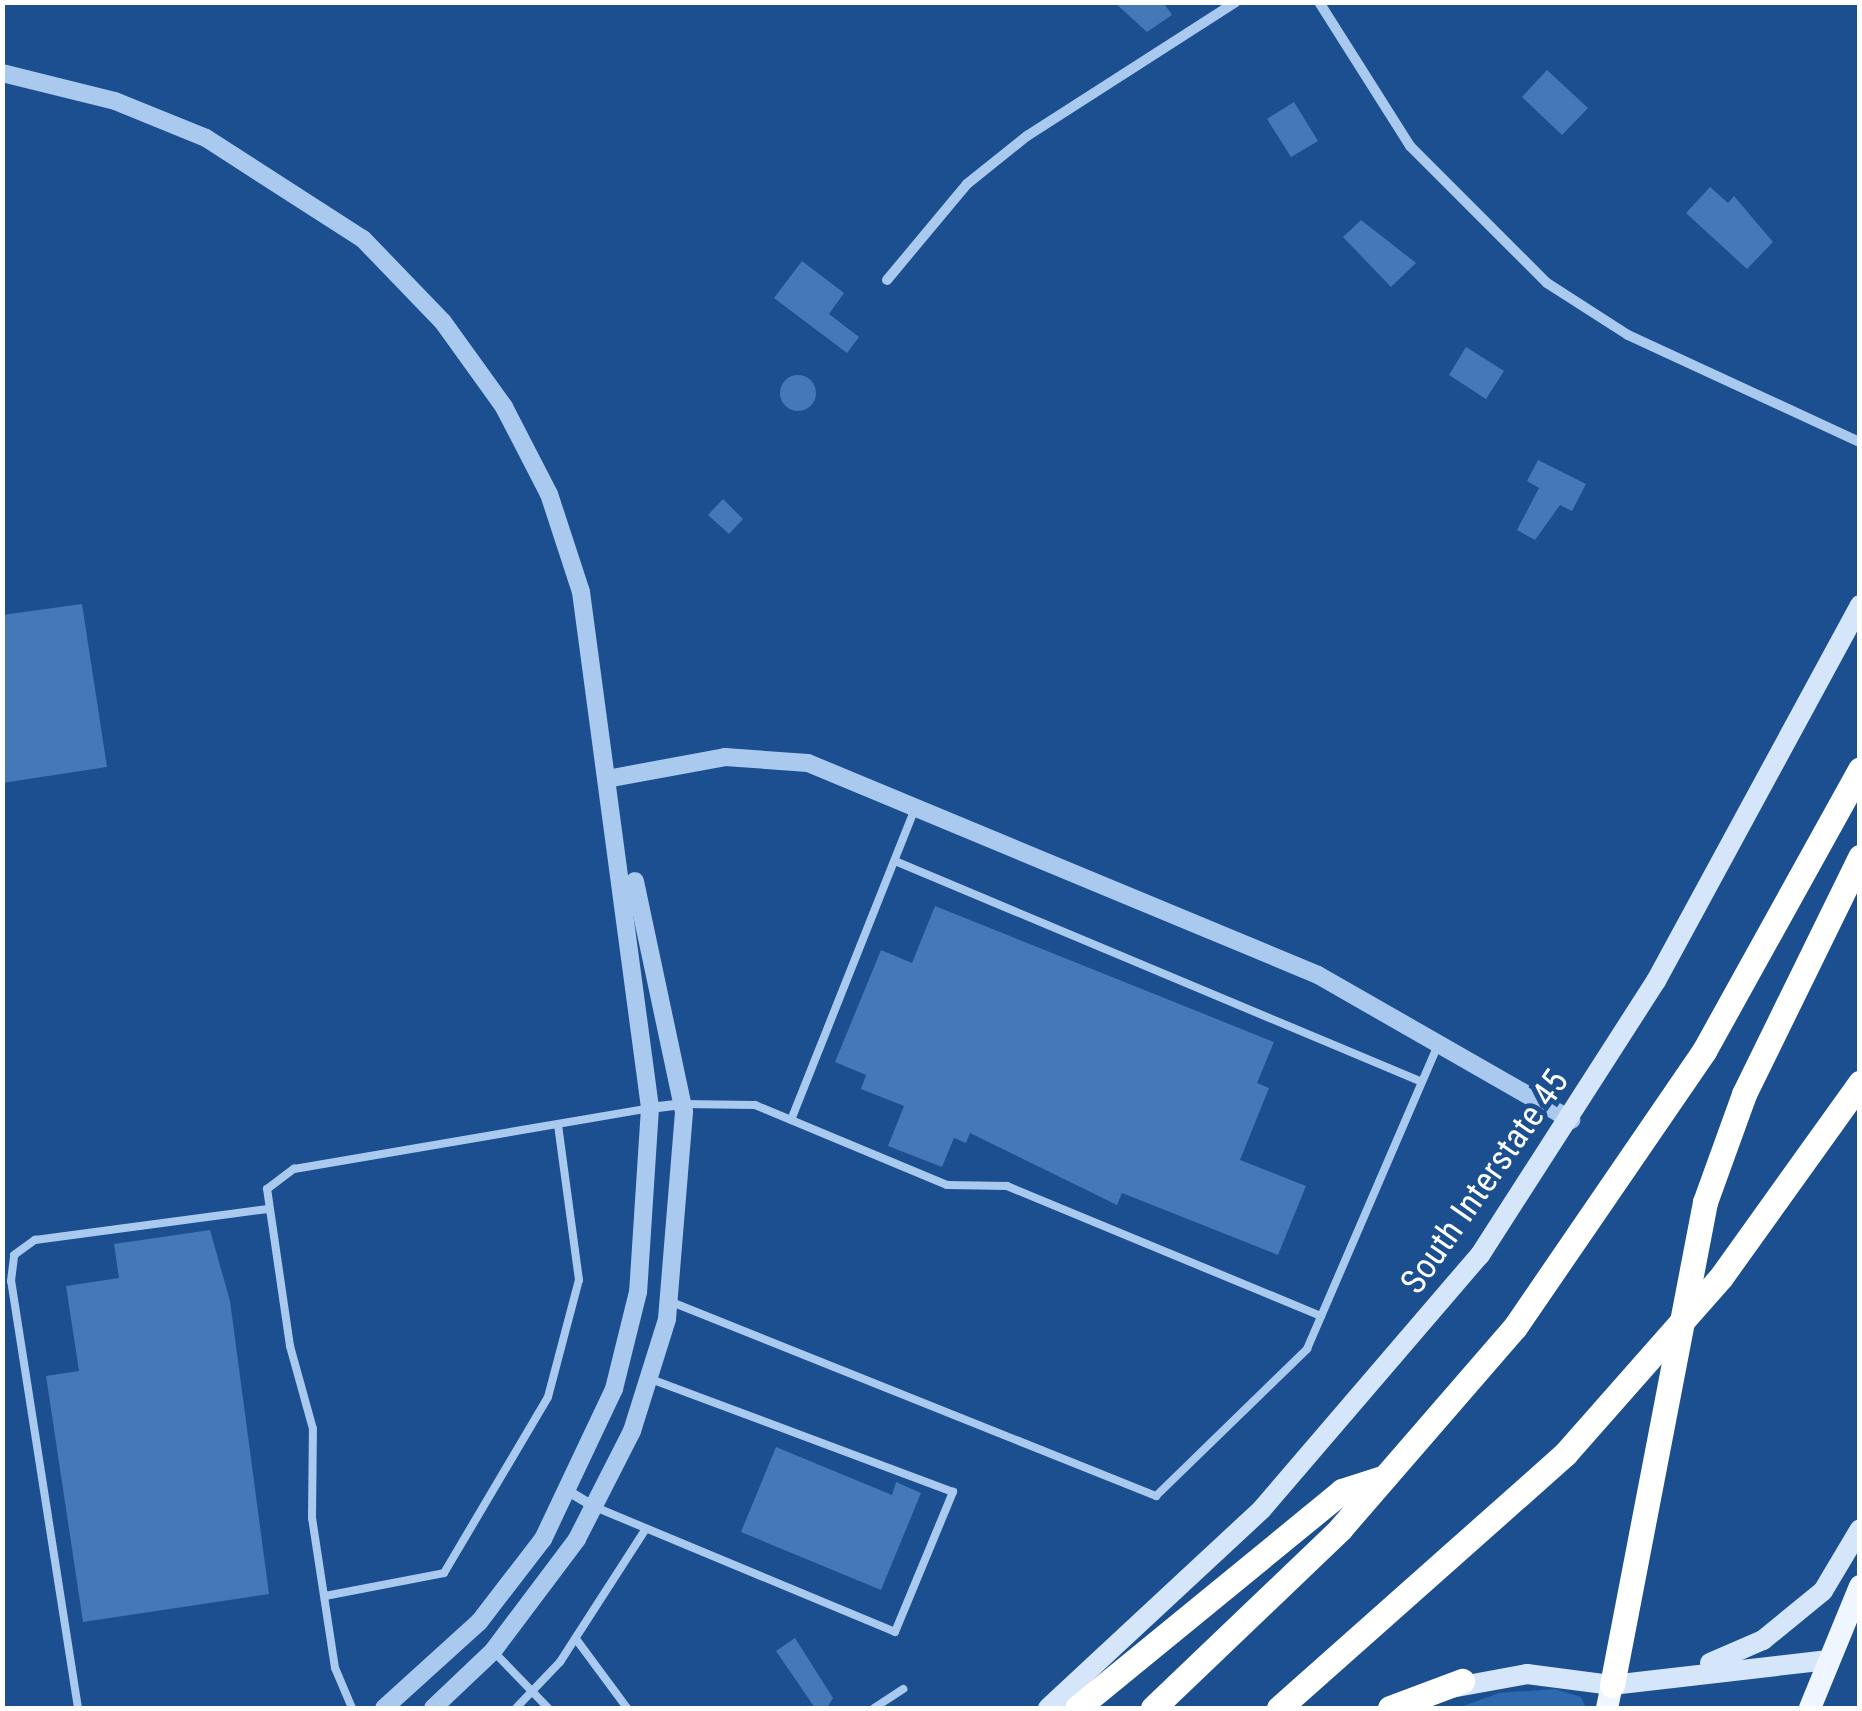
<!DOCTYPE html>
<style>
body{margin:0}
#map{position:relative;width:1862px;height:1711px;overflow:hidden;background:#1b4f8f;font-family:"Roboto Condensed",sans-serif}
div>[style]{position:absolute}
.green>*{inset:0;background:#2e69ad}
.building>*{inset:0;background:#4478b7}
.round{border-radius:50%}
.service>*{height:8px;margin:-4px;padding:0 4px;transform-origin:4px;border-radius:4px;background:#a9c9ee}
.minor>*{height:10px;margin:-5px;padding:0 5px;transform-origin:5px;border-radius:5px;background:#a9c9ee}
.tertiary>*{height:18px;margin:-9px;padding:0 9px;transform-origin:9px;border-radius:9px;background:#a9c9ee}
.secondary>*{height:20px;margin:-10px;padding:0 10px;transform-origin:10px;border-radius:10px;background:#d6e6fa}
.primary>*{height:22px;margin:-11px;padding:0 11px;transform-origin:11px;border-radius:11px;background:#f0f6ff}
.motorway>*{height:25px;margin:-12.5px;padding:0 12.5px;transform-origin:12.5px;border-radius:12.5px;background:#fff}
span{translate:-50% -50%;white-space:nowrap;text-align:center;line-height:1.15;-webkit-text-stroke:10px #1b4f8f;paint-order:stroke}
.street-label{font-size:35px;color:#fff}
.frame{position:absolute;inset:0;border:5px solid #fff;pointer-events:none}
</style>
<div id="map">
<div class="green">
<div style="clip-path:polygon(1555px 1689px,1581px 1697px,1586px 1708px,1458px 1708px,1499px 1693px)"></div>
</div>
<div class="building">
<div style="clip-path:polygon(1114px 2px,1163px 2px,1172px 15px,1147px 32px)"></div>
<div style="clip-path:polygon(1547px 70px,1588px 108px,1562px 135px,1522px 97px)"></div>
<div style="clip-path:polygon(1294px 102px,1318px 141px,1291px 157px,1267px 119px)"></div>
<div style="clip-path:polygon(1710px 187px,1728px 203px,1734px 196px,1773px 242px,1747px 269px,1686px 213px)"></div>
<div style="clip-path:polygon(1361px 220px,1416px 263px,1391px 287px,1343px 237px)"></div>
<div style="clip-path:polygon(802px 261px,844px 293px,829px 314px,859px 337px,847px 353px,774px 298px)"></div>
<div style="clip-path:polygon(1466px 347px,1504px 371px,1486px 399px,1449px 375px)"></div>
<div class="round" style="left:780px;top:375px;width:36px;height:36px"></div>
<div style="clip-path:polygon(1538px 460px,1586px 484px,1572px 511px,1560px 505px,1535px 540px,1517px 530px,1539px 488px,1527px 481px)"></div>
<div style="clip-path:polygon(723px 499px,743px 519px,729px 534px,708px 515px)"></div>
<div style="clip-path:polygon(82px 604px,107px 767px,2px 783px,2px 615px)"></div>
<div style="clip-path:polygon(935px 906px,1274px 1042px,1257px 1083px,1269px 1088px,1240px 1160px,1306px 1186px,1278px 1255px,1122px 1193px,1117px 1205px,970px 1133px,966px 1143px,954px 1138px,942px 1167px,888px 1146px,904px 1106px,861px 1089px,866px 1075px,835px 1062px,881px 950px,912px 963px)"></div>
<div style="clip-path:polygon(210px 1230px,230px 1301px,269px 1594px,83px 1622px,46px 1376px,79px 1371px,66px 1286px,119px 1278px,114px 1244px)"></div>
<div style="clip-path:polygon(776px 1447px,892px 1495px,896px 1482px,921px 1493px,881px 1590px,741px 1532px)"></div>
<div style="clip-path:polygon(795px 1638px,833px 1698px,827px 1708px,815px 1708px,776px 1651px)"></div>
</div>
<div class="service">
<div style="left:895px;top:861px;width:571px;rotate:22.75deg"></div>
<div style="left:682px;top:1104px;width:73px;rotate:0.8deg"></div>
<div style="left:755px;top:1105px;width:208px;rotate:22.6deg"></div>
<div style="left:947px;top:1185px;width:60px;rotate:1deg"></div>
<div style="left:1007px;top:1186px;width:340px;rotate:22.5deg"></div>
<div style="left:791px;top:1120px;width:335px;rotate:-68.3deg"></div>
<div style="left:669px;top:1301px;width:525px;rotate:21.82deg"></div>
<div style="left:1156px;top:1496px;width:211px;rotate:-44.2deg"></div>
<div style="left:1307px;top:1349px;width:329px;rotate:-66.7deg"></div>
<div style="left:595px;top:1507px;width:325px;rotate:22.6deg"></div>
<div style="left:895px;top:1632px;width:152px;rotate:-67.5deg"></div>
<div style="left:953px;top:1492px;width:322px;rotate:-159.5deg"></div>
<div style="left:325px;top:1596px;width:121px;rotate:-10.9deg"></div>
<div style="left:444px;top:1573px;width:204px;rotate:-59.4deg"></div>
<div style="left:548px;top:1397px;width:121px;rotate:-75.2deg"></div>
<div style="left:579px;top:1280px;width:157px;rotate:-97.7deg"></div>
<div style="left:576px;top:1639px;width:86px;rotate:53.5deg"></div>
<div style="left:493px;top:1651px;width:79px;rotate:46deg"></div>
<div style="left:78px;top:1708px;width:432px;rotate:-98.9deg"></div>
<div style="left:11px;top:1281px;width:26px;rotate:-83deg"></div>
<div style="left:14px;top:1255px;width:26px;rotate:-36deg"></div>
<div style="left:35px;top:1240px;width:233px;rotate:-7.6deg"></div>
<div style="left:352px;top:1708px;width:43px;rotate:-113deg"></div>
<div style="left:335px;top:1668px;width:152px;rotate:-98.7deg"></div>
<div style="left:312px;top:1518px;width:89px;rotate:-89.4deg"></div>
<div style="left:313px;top:1429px;width:86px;rotate:-105.5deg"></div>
<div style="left:290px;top:1346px;width:159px;rotate:-98.3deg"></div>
<div style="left:267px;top:1189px;width:34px;rotate:-37deg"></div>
<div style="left:294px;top:1169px;width:360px;rotate:-9.7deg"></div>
<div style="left:516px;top:1708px;width:64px;rotate:-46.3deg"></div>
<div style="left:560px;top:1662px;width:157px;rotate:-57.2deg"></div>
<div style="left:874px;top:1708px;width:35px;rotate:-33deg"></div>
</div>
<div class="minor">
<div style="left:1319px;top:2px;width:170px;rotate:57.7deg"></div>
<div style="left:1410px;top:146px;width:194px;rotate:45deg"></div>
<div style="left:1547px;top:283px;width:96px;rotate:32.7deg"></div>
<div style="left:1628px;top:335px;width:255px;rotate:24.8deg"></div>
<div style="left:887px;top:280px;width:125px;rotate:-50.2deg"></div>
<div style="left:967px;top:184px;width:77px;rotate:-38.7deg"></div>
<div style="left:1027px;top:136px;width:248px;rotate:-32.7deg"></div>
<div style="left:650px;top:1108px;width:32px;rotate:-7deg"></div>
<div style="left:568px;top:1491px;width:31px;rotate:31deg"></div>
</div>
<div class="tertiary">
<div style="left:2px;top:73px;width:116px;rotate:13.9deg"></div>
<div style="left:115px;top:101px;width:98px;rotate:22.1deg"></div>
<div style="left:206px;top:138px;width:187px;rotate:32.8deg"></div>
<div style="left:363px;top:239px;width:115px;rotate:46.1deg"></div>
<div style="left:443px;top:322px;width:105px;rotate:54.3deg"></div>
<div style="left:504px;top:407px;width:98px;rotate:62.7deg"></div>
<div style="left:549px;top:494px;width:103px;rotate:71.9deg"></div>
<div style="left:581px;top:592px;width:521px;rotate:82.38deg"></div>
<div style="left:650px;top:1108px;width:184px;rotate:93.7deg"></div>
<div style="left:638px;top:1292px;width:100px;rotate:103.9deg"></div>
<div style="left:614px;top:1389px;width:166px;rotate:115.3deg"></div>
<div style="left:543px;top:1539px;width:105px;rotate:127.6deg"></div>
<div style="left:479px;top:1622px;width:128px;rotate:137.8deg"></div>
<div style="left:612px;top:778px;width:115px;rotate:-10.5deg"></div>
<div style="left:725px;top:757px;width:83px;rotate:4.1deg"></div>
<div style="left:808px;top:763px;width:552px;rotate:22.57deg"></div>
<div style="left:1318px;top:975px;width:292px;rotate:29.8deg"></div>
<div style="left:433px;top:1708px;width:83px;rotate:-43.5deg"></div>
<div style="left:493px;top:1651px;width:140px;rotate:-53.1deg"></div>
<div style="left:577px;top:1539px;width:121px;rotate:-63deg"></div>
<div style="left:632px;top:1431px;width:117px;rotate:-72.6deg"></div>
<div style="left:667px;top:1319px;width:208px;rotate:-85.3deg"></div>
<div style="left:684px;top:1112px;width:236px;rotate:-102deg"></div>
</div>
<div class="secondary">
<div style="left:1710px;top:1663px;width:58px;rotate:-23.5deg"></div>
<div style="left:1763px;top:1640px;width:77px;rotate:-39.2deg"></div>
<div style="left:1823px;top:1591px;width:72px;rotate:-59.2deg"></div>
<div style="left:1451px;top:1688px;width:77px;rotate:-10.4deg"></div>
<div style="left:1527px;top:1674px;width:86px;rotate:7.4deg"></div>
<div style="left:1612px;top:1685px;width:218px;rotate:-6.6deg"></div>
<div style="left:1048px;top:1708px;width:292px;rotate:-42.9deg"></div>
<div style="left:1262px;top:1509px;width:335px;rotate:-49.4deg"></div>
<div style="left:1480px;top:1255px;width:326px;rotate:-57.3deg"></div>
<div style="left:1656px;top:981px;width:428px;rotate:-61.5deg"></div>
</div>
<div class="primary">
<div style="left:1607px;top:1708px;width:24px;rotate:-78deg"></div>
<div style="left:1810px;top:1708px;width:132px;rotate:-67.7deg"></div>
</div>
<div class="motorway">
<div style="left:1612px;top:1685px;width:492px;rotate:-79.1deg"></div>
<div style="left:1705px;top:1202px;width:115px;rotate:-70.1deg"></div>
<div style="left:1744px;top:1094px;width:264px;rotate:-63.9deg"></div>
<div style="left:1077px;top:1708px;width:343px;rotate:-39.3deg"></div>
<div style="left:1342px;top:1491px;width:45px;rotate:-18deg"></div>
<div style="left:1153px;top:1708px;width:259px;rotate:-43.7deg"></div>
<div style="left:1340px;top:1529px;width:267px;rotate:-49.1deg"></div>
<div style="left:1515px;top:1327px;width:335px;rotate:-55.6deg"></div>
<div style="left:1704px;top:1051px;width:322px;rotate:-61deg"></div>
<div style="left:1279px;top:1708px;width:383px;rotate:-41.6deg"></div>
<div style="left:1565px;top:1454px;width:236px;rotate:-48.6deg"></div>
<div style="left:1721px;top:1277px;width:239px;rotate:-54.4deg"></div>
<div style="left:1390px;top:1708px;width:77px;rotate:-20.6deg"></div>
</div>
<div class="street-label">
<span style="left:1485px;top:1182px;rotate:-55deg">South Interstate 45</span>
</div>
<div class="frame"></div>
</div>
